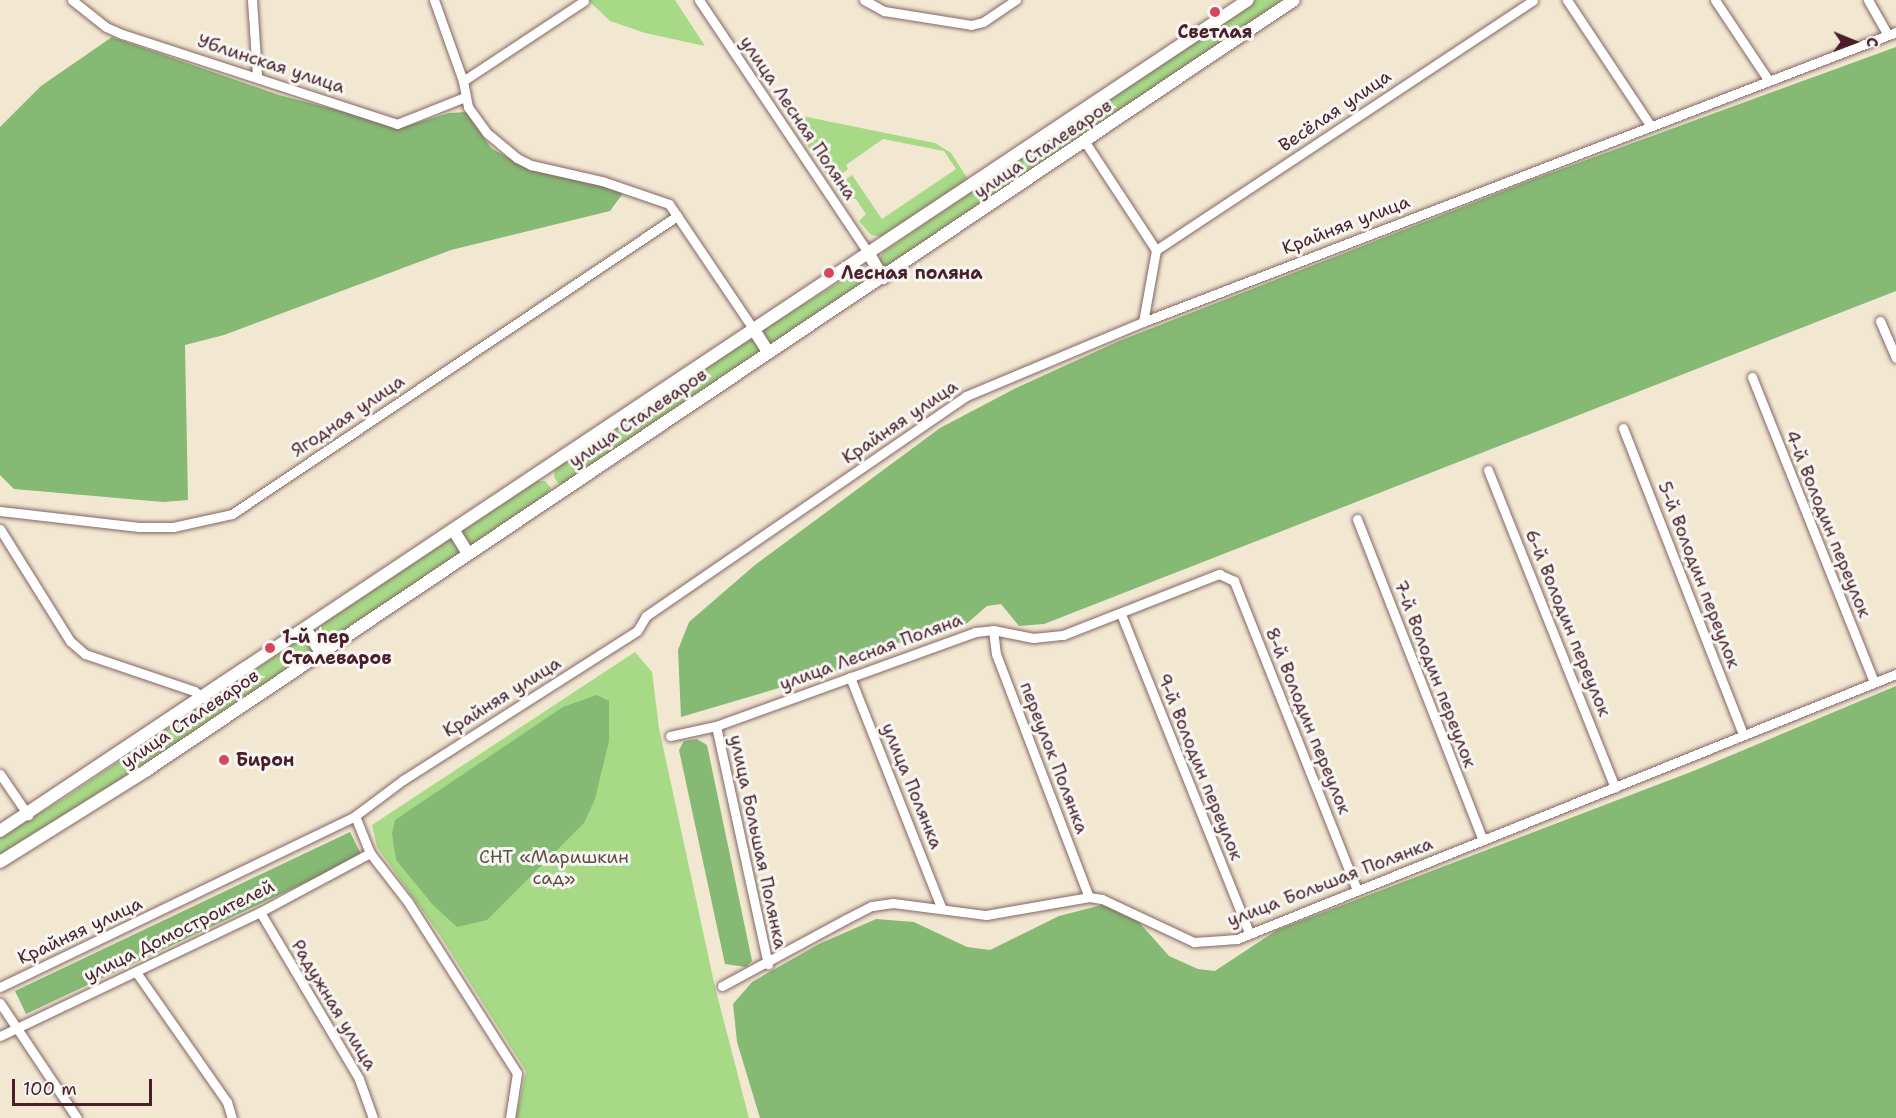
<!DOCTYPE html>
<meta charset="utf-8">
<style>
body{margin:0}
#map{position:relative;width:1896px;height:1118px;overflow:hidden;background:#f2e8d2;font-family:"Shantell Sans",sans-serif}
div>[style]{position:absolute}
.green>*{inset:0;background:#a7d987}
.forest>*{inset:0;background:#85b974}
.roads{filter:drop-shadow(0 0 2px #856565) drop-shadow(0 0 2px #856565)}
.minor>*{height:9px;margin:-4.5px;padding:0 4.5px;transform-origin:4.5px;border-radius:4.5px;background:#fff}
.major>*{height:12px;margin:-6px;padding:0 6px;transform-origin:6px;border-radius:6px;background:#fff}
.dots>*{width:16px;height:16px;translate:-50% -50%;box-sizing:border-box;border:3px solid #f6f6f2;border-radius:50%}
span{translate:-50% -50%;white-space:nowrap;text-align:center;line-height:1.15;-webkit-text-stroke:6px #f6f6f2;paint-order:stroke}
.poi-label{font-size:18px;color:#4a1f2b;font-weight:700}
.left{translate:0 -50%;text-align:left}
.street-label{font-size:18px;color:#4a1f2b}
.park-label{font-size:18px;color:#614e42}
.north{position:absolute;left:1824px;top:12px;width:60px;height:60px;-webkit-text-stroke:4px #f6f6f2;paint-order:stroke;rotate:91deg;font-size:16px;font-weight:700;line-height:24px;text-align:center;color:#4a1f2b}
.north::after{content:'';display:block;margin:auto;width:21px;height:27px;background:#4a1f2b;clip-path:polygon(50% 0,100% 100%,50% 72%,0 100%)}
.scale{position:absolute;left:12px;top:1079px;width:140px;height:27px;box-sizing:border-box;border:3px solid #4a1f2b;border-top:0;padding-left:8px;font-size:18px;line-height:21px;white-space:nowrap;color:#4a1f2b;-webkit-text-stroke:4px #f6f6f2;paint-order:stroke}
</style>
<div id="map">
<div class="green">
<div style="clip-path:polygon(588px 0,675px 0,705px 46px,645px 33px,610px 21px)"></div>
<div style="clip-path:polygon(1256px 0,1284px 0,892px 265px,883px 267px,879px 260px,883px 252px)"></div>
<div style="clip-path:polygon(797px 115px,935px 143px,951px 153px,968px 179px,882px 237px,871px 235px,859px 221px,866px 214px,856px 199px,842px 197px,835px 187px,852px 175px,882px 219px,956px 169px,944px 151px,883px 139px,846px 165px,848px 169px,837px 178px,828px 177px,795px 125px,793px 120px)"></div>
<div style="clip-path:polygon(864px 267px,870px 271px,869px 278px,775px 344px,768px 343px,763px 336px,765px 328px)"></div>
<div style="clip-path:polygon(755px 339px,761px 350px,755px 358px,565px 484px,558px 483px,554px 477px,555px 468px,747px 340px)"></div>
<div style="clip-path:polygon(536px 481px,545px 481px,551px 488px,546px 496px,471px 546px,461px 535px,462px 531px)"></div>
<div style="clip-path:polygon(451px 538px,456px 539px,461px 553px,328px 642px,321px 642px,316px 636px,318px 627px)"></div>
<div style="clip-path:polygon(299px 640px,307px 640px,311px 647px,309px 655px,81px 809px,0 857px,0 837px,65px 798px)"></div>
<div style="clip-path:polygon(635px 652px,652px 672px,659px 728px,715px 987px,749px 1118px,516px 1118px,526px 1071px,439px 934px,377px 847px,372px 825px)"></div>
</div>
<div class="forest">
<div style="clip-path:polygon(112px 37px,279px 95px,403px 127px,449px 113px,467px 112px,491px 148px,523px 166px,583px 178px,624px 192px,610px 211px,451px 250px,224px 335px,185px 345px,188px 500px,163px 502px,14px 489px,0 475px,0 127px,41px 86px)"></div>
<div style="clip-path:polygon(1896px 47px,1896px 291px,1044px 624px,1019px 626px,1001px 604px,987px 606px,964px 626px,898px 643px,833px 672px,681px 717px,678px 650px,689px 622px,755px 565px,940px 428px,1016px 388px,1119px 341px,1537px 178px)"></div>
<div style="clip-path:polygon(1896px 686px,1896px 1118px,760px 1118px,737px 1042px,733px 1004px,752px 982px,819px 944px,876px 919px,914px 922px,967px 947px,990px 950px,1059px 916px,1106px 904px,1137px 920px,1169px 956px,1198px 969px,1215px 971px,1277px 930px,1696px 770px)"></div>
<div style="clip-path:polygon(597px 695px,609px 701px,609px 741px,595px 799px,584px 823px,487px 920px,457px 927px,433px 905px,396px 860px,392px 834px,395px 820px,563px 707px)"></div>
<div style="clip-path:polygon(697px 739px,707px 745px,752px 961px,746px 967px,725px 964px,679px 750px,684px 741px)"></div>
<div style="clip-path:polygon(350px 832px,362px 856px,26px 1014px,15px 991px)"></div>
</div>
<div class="roads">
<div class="minor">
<div style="left:72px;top:0;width:43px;rotate:38.5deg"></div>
<div style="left:106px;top:27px;width:17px;rotate:24deg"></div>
<div style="left:122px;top:34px;width:289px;rotate:18.1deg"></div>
<div style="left:397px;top:124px;width:73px;rotate:-21.7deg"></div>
<div style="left:252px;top:0;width:76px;rotate:86.2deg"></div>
<div style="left:434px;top:0;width:86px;rotate:70.3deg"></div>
<div style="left:463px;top:81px;width:26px;rotate:79deg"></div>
<div style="left:468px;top:107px;width:32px;rotate:54deg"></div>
<div style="left:487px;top:133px;width:39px;rotate:40deg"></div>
<div style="left:517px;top:158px;width:16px;rotate:27deg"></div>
<div style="left:531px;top:165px;width:73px;rotate:12.7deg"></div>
<div style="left:602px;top:181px;width:71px;rotate:18.9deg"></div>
<div style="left:669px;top:204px;width:152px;rotate:56deg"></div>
<div style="left:699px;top:0;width:306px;rotate:56.2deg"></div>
<div style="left:864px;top:0;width:23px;rotate:29deg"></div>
<div style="left:884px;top:11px;width:88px;rotate:9.1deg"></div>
<div style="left:971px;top:25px;width:12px;rotate:-14deg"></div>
<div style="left:983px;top:22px;width:40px;rotate:-34deg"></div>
<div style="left:1567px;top:0;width:150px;rotate:56.4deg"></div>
<div style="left:1715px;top:0;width:97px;rotate:56.3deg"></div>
<div style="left:1868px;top:0;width:40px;rotate:60.3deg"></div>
<div style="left:463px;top:81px;width:145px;rotate:-33.5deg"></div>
<div style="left:1085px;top:142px;width:129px;rotate:56.7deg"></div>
<div style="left:1156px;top:250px;width:73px;rotate:100.2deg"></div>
<div style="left:1156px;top:250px;width:452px;rotate:-33.5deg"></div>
<div style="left:1880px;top:321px;width:40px;rotate:66.6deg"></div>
<div style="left:1752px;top:377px;width:328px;rotate:68.2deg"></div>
<div style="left:1623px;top:428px;width:329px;rotate:68.6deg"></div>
<div style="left:1488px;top:470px;width:342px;rotate:68.2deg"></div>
<div style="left:0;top:511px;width:140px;rotate:6.6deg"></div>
<div style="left:139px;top:527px;width:34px"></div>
<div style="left:173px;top:527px;width:60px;rotate:-12.4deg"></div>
<div style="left:232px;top:514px;width:536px;rotate:-33.81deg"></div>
<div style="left:1357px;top:519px;width:345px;rotate:68.6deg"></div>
<div style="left:0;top:529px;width:132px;rotate:58deg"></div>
<div style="left:70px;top:641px;width:20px;rotate:41deg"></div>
<div style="left:85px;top:654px;width:115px;rotate:18.7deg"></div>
<div style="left:194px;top:691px;width:12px;rotate:35deg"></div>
<div style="left:1121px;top:614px;width:344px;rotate:68.1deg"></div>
<div style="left:993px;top:630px;width:24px;rotate:83deg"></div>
<div style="left:996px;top:654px;width:260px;rotate:69.1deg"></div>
<div style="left:850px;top:677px;width:247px;rotate:68.4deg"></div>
<div style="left:716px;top:726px;width:244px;rotate:77.7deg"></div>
<div style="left:670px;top:736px;width:47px;rotate:-12.3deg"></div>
<div style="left:716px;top:726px;width:276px;rotate:-19.9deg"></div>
<div style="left:975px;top:632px;width:18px;rotate:-6deg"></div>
<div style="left:993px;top:630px;width:41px;rotate:11.3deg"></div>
<div style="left:1033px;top:638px;width:30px;rotate:-6deg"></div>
<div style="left:1063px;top:635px;width:168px;rotate:-21.4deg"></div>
<div style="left:1219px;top:574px;width:17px;rotate:25deg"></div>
<div style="left:1234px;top:581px;width:333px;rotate:68.3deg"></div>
<div style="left:0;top:774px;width:50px;rotate:55.7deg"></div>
<div style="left:355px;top:816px;width:40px;rotate:68deg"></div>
<div style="left:370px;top:853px;width:62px;rotate:52.2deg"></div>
<div style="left:408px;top:902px;width:203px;rotate:57.5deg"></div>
<div style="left:517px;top:1073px;width:46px;rotate:98.8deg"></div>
<div style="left:260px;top:912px;width:194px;rotate:59.3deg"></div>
<div style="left:359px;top:1079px;width:41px;rotate:70.3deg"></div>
<div style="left:136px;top:972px;width:159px;rotate:55deg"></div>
<div style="left:227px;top:1102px;width:17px;rotate:73deg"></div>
<div style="left:722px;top:986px;width:141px;rotate:-28.4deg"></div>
<div style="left:846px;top:919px;width:29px;rotate:-27deg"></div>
<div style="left:872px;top:906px;width:21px;rotate:-8deg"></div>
<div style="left:893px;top:903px;width:94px;rotate:7.4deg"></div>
<div style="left:986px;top:915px;width:105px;rotate:-9.9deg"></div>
<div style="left:1089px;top:897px;width:13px;rotate:9deg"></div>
<div style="left:1102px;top:899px;width:102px;rotate:25.1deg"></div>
<div style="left:1194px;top:942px;width:43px;rotate:-4deg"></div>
<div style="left:1237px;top:939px;width:710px;rotate:-21.91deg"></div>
<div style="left:0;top:987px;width:394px;rotate:-25.7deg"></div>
<div style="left:355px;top:816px;width:60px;rotate:-36.9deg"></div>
<div style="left:403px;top:780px;width:277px;rotate:-32.5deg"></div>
<div style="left:637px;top:631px;width:17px;rotate:-59deg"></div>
<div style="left:646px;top:616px;width:388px;rotate:-34.5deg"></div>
<div style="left:966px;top:396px;width:192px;rotate:-22.7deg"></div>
<div style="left:1143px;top:322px;width:807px;rotate:-21.06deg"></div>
<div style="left:0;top:1003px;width:138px;rotate:56.2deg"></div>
<div style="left:0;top:1036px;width:288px;rotate:-25.5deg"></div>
<div style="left:260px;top:912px;width:125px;rotate:-28.2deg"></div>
</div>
<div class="major">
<div style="left:869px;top:254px;width:28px;rotate:60deg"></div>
<div style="left:754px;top:330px;width:27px;rotate:57deg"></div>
<div style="left:454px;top:531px;width:26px;rotate:58deg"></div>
<div style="left:306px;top:630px;width:27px;rotate:56deg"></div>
<div style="left:0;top:831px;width:1499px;rotate:-33.66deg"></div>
<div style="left:0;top:862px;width:173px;rotate:-32deg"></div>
<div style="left:147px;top:770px;width:1381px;rotate:-33.87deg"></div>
</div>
</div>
<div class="dots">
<div style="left:1215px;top:12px;background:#d1495b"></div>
<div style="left:829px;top:273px;background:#d1495b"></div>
<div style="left:270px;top:648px;background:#d1495b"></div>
<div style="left:224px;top:760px;background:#d1495b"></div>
</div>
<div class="poi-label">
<span style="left:1215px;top:32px">Светлая</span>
<span class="left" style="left:841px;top:273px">Лесная поляна</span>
<span class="left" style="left:282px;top:648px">1-й пер<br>Сталеваров</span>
<span class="left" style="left:236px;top:760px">Бирон</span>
</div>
<div class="street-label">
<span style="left:271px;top:64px;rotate:18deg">Ублинская улица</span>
<span style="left:1335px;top:111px;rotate:-34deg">Весёлая улица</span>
<span style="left:798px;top:118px;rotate:56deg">улица Лесная Поляна</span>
<span style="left:1043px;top:149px;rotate:-34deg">улица Сталеваров</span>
<span style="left:1346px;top:225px;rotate:-21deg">Крайняя улица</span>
<span style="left:348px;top:416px;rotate:-34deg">Ягодная улица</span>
<span style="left:638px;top:418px;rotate:-34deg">улица Сталеваров</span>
<span style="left:900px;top:422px;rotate:-34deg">Крайняя улица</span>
<span style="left:1828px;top:524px;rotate:68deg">4-й Володин переулок</span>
<span style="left:1699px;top:575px;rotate:69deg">5-й Володин переулок</span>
<span style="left:1568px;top:623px;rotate:68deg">6-й Володин переулок</span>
<span style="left:871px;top:652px;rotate:-20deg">улица Лесная Поляна</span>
<span style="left:1435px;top:674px;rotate:69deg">7-й Володин переулок</span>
<span style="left:502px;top:697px;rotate:-32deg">Крайняя улица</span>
<span style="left:190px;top:719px;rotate:-34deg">улица Сталеваров</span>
<span style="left:1308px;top:721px;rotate:68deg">8-й Володин переулок</span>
<span style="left:1054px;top:758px;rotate:69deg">переулок Полянка</span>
<span style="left:1200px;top:767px;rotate:68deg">9-й Володин переулок</span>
<span style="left:912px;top:786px;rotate:68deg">улица Полянка</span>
<span style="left:758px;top:842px;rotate:78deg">улица Большая Полянка</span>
<span style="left:1330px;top:882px;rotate:-21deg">улица Большая Полянка</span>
<span style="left:80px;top:931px;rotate:-25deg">Крайняя улица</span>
<span style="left:179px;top:931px;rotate:-26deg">улица Домостроителей</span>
<span style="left:334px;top:1005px;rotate:59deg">Радужная улица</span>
</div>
<div class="park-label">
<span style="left:554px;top:868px">СНТ «Маришкин<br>сад»</span>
</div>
<div class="north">С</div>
<div class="scale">100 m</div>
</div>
